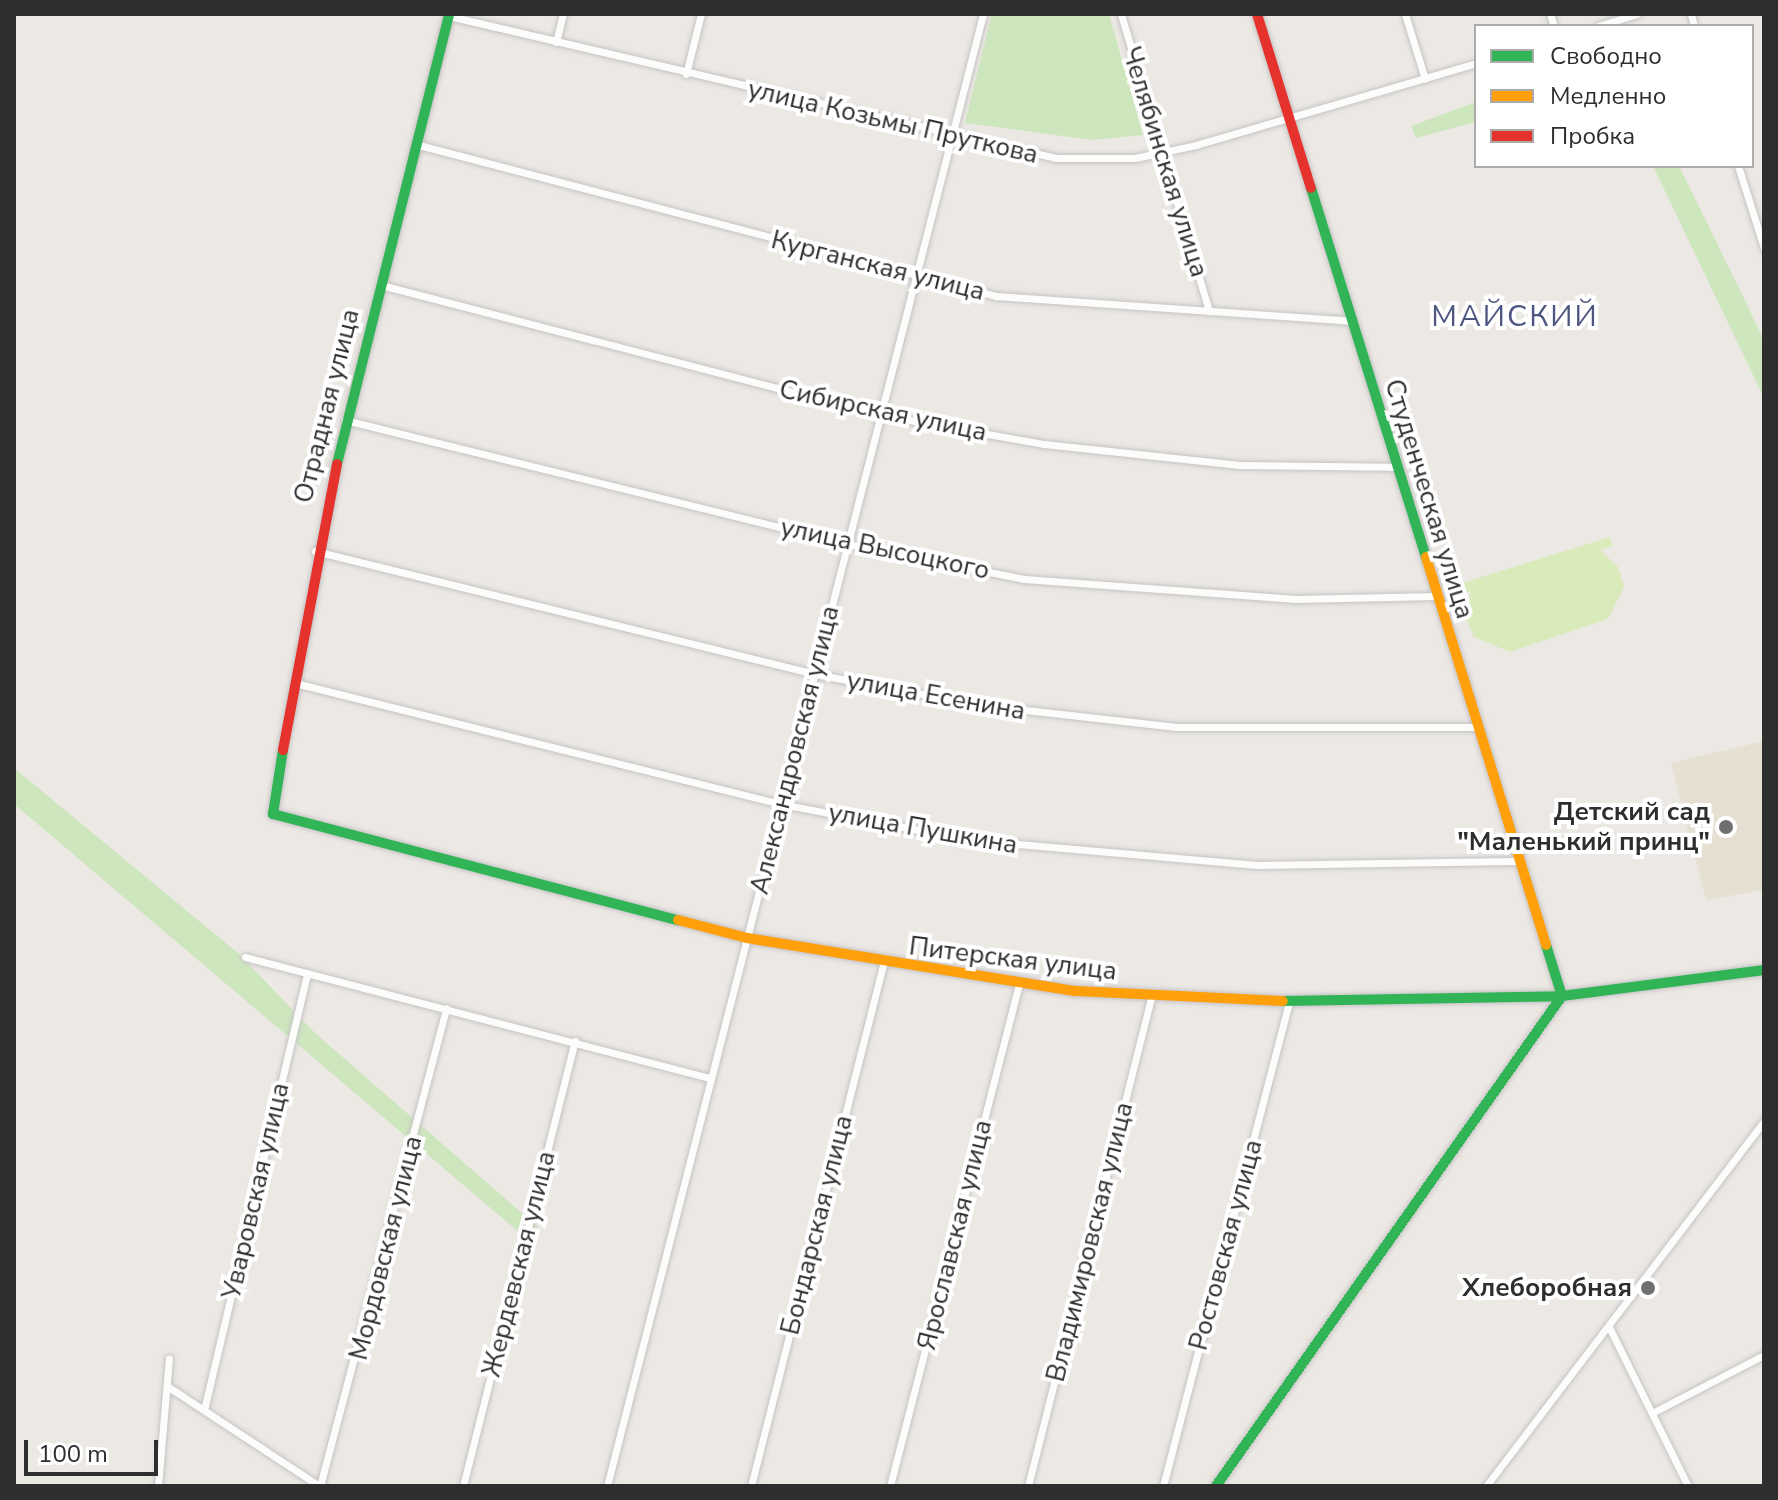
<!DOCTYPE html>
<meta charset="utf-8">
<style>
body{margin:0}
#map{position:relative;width:1778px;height:1500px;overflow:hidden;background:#ece8e4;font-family:"Nunito Sans",sans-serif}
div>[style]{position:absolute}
.education>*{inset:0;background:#e6e0d3}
.green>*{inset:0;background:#cee6be}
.pitch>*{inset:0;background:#d9eabb}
.roads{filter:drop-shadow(0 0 2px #c5c4c5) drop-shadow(0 0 2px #c5c4c5)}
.street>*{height:7px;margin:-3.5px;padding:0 3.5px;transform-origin:3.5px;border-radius:3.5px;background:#fcfcfb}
.fast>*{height:10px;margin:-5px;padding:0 5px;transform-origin:5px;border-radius:5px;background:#30b455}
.slow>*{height:10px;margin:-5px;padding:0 5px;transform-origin:5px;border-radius:5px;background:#ff9f0a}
.jam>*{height:10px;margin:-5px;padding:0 5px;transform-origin:5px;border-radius:5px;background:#e5322d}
.dots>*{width:22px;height:22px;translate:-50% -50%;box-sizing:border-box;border:4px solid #fff;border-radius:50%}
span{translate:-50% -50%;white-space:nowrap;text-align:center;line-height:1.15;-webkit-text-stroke:8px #fff;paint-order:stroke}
.street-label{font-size:26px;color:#2e2e2e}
.poi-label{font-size:26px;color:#2e2e2e;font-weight:700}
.right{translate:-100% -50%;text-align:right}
.quarter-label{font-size:30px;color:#4d5680;letter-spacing:2px}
.frame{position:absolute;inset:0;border:16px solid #2e2e2e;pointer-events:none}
.legend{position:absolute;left:1474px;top:24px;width:280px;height:144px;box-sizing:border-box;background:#fff;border:2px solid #ababab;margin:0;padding:10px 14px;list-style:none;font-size:24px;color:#2e2e2e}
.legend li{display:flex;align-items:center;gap:16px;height:40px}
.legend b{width:40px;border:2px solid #ababab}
.scale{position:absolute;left:24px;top:1440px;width:134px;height:36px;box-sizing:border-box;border:4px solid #2e2e2e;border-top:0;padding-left:10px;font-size:24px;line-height:28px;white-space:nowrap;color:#2e2e2e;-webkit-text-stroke:6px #fff;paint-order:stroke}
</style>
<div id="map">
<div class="education">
<div style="clip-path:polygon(1764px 741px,1764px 890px,1706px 900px,1671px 763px)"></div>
</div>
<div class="green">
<div style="clip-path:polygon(992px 14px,1109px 14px,1143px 135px,1092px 140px,965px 123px)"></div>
<div style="clip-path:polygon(1476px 102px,1476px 122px,1416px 138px,1411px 126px)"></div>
<div style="clip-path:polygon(1653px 166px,1679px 166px,1743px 296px,1764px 341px,1764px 398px)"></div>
<div style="clip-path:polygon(14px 768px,239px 954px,315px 1033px,538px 1227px,533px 1244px,14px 804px)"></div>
</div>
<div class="pitch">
<div style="clip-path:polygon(1610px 537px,1613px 546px,1600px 550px,1618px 567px,1624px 587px,1608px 619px,1510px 652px,1474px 637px,1466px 618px,1471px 591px,1459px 594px,1456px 585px)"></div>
</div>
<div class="roads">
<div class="street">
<div style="left:1121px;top:14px;width:310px;rotate:73.5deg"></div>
<div style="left:1405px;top:14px;width:68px;rotate:72.9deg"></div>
<div style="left:1550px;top:14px;width:13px;rotate:72deg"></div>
<div style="left:1691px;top:14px;width:12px;rotate:76deg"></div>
<div style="left:449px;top:16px;width:623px;rotate:13.17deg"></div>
<div style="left:1056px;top:158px;width:79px"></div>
<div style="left:1135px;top:158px;width:62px;rotate:-12deg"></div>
<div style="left:1196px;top:145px;width:292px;rotate:-16.3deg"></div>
<div style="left:1598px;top:26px;width:41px;rotate:-17.1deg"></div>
<div style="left:556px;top:42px;width:29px;rotate:-76deg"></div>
<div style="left:686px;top:74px;width:62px;rotate:-76deg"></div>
<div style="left:415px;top:144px;width:601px;rotate:14.66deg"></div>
<div style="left:996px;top:296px;width:356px;rotate:4deg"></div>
<div style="left:1738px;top:166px;width:86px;rotate:72.4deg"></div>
<div style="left:381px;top:285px;width:517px;rotate:14.57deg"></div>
<div style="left:881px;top:415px;width:166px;rotate:10.1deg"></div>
<div style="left:1044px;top:444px;width:197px;rotate:6.1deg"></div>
<div style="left:1240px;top:465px;width:156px;rotate:0.7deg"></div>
<div style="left:345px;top:420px;width:518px;rotate:13.85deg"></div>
<div style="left:848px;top:544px;width:179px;rotate:11.2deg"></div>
<div style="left:1024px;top:579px;width:273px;rotate:4.2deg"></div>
<div style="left:1296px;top:599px;width:140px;rotate:-1.2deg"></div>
<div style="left:315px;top:551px;width:515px;rotate:13.82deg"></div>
<div style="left:815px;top:674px;width:169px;rotate:10.6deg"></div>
<div style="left:981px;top:705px;width:197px;rotate:6.4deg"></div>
<div style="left:1177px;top:727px;width:299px"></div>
<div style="left:295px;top:683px;width:501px;rotate:13.98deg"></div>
<div style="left:781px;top:804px;width:194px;rotate:10.7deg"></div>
<div style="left:972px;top:840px;width:286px;rotate:5deg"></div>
<div style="left:1257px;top:865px;width:260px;rotate:-0.9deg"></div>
<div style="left:245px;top:957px;width:481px;rotate:14.6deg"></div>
<div style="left:1609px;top:1327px;width:178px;rotate:63.6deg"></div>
<div style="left:167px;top:1386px;width:182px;rotate:33.3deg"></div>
<div style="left:204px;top:1410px;width:449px;rotate:-76.7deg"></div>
<div style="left:1652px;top:1413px;width:126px;rotate:-27.4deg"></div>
<div style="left:158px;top:1486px;width:128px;rotate:-85.1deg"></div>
<div style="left:320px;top:1486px;width:494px;rotate:-75.2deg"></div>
<div style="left:463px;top:1486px;width:459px;rotate:-75.9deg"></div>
<div style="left:607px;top:1486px;width:1519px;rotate:-75.67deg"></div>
<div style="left:751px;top:1486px;width:537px;rotate:-75.78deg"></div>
<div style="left:890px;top:1486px;width:518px;rotate:-75.59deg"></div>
<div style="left:1028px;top:1486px;width:503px;rotate:-75.85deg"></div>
<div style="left:1163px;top:1486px;width:499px;rotate:-75.4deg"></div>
<div style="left:1486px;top:1486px;width:459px;rotate:-52.7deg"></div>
</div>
<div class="fast">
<div style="left:1311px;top:188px;width:387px;rotate:72.7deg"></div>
<div style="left:337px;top:464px;width:464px;rotate:-76deg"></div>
<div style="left:283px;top:750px;width:65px;rotate:98.9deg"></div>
<div style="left:273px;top:814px;width:419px;rotate:14.7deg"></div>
<div style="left:1283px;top:1001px;width:279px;rotate:-1deg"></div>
<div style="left:1562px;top:996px;width:204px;rotate:-7.3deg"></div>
<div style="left:1216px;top:1486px;width:600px;rotate:-54.77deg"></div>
<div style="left:1562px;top:996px;width:53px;rotate:-107.4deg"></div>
</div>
<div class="slow">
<div style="left:1426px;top:557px;width:406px;rotate:72.8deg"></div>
<div style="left:678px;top:920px;width:71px;rotate:14.6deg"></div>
<div style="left:747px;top:938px;width:333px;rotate:9.2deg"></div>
<div style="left:1076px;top:991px;width:207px;rotate:2.8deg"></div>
</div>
<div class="jam">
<div style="left:1257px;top:14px;width:182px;rotate:72.8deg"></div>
<div style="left:283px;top:750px;width:291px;rotate:-79.3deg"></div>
</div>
</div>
<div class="dots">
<div style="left:1726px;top:827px;background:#706f6e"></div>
<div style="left:1648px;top:1288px;background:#706f6e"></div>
</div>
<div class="street-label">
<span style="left:893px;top:122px;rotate:13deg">улица Козьмы Пруткова</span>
<span style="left:1165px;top:162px;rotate:73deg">Челябинская улица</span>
<span style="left:878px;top:266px;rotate:14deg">Курганская улица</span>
<span style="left:327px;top:406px;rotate:-76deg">Отрадная улица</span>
<span style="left:883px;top:411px;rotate:12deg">Сибирская улица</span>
<span style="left:1429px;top:499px;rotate:73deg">Студенческая улица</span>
<span style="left:885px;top:549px;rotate:12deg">улица Высоцкого</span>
<span style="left:936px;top:696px;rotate:10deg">улица Есенина</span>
<span style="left:795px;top:750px;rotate:-76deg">Александровская улица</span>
<span style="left:923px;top:829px;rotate:10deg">улица Пушкина</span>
<span style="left:1013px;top:959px;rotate:7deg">Питерская улица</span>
<span style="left:256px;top:1191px;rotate:-77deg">Уваровская улица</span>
<span style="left:817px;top:1225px;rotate:-76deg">Бондарская улица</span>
<span style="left:955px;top:1235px;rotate:-76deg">Ярославская улица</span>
<span style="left:1090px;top:1242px;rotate:-76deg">Владимировская улица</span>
<span style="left:1226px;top:1245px;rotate:-75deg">Ростовская улица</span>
<span style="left:386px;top:1248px;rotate:-76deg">Мордовская улица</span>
<span style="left:519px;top:1264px;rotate:-76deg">Жердевская улица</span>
</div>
<div class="poi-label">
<span class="right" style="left:1710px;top:827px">Детский сад<br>"Маленький принц"</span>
<span class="right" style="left:1632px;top:1288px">Хлеборобная</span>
</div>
<div class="quarter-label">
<span style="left:1515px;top:317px">МАЙСКИЙ</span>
</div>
<div class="frame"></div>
<ul class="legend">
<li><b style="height:10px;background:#30b455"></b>Свободно</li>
<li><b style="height:10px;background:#ff9f0a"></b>Медленно</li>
<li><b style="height:10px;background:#e5322d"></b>Пробка</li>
</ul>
<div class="scale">100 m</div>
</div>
